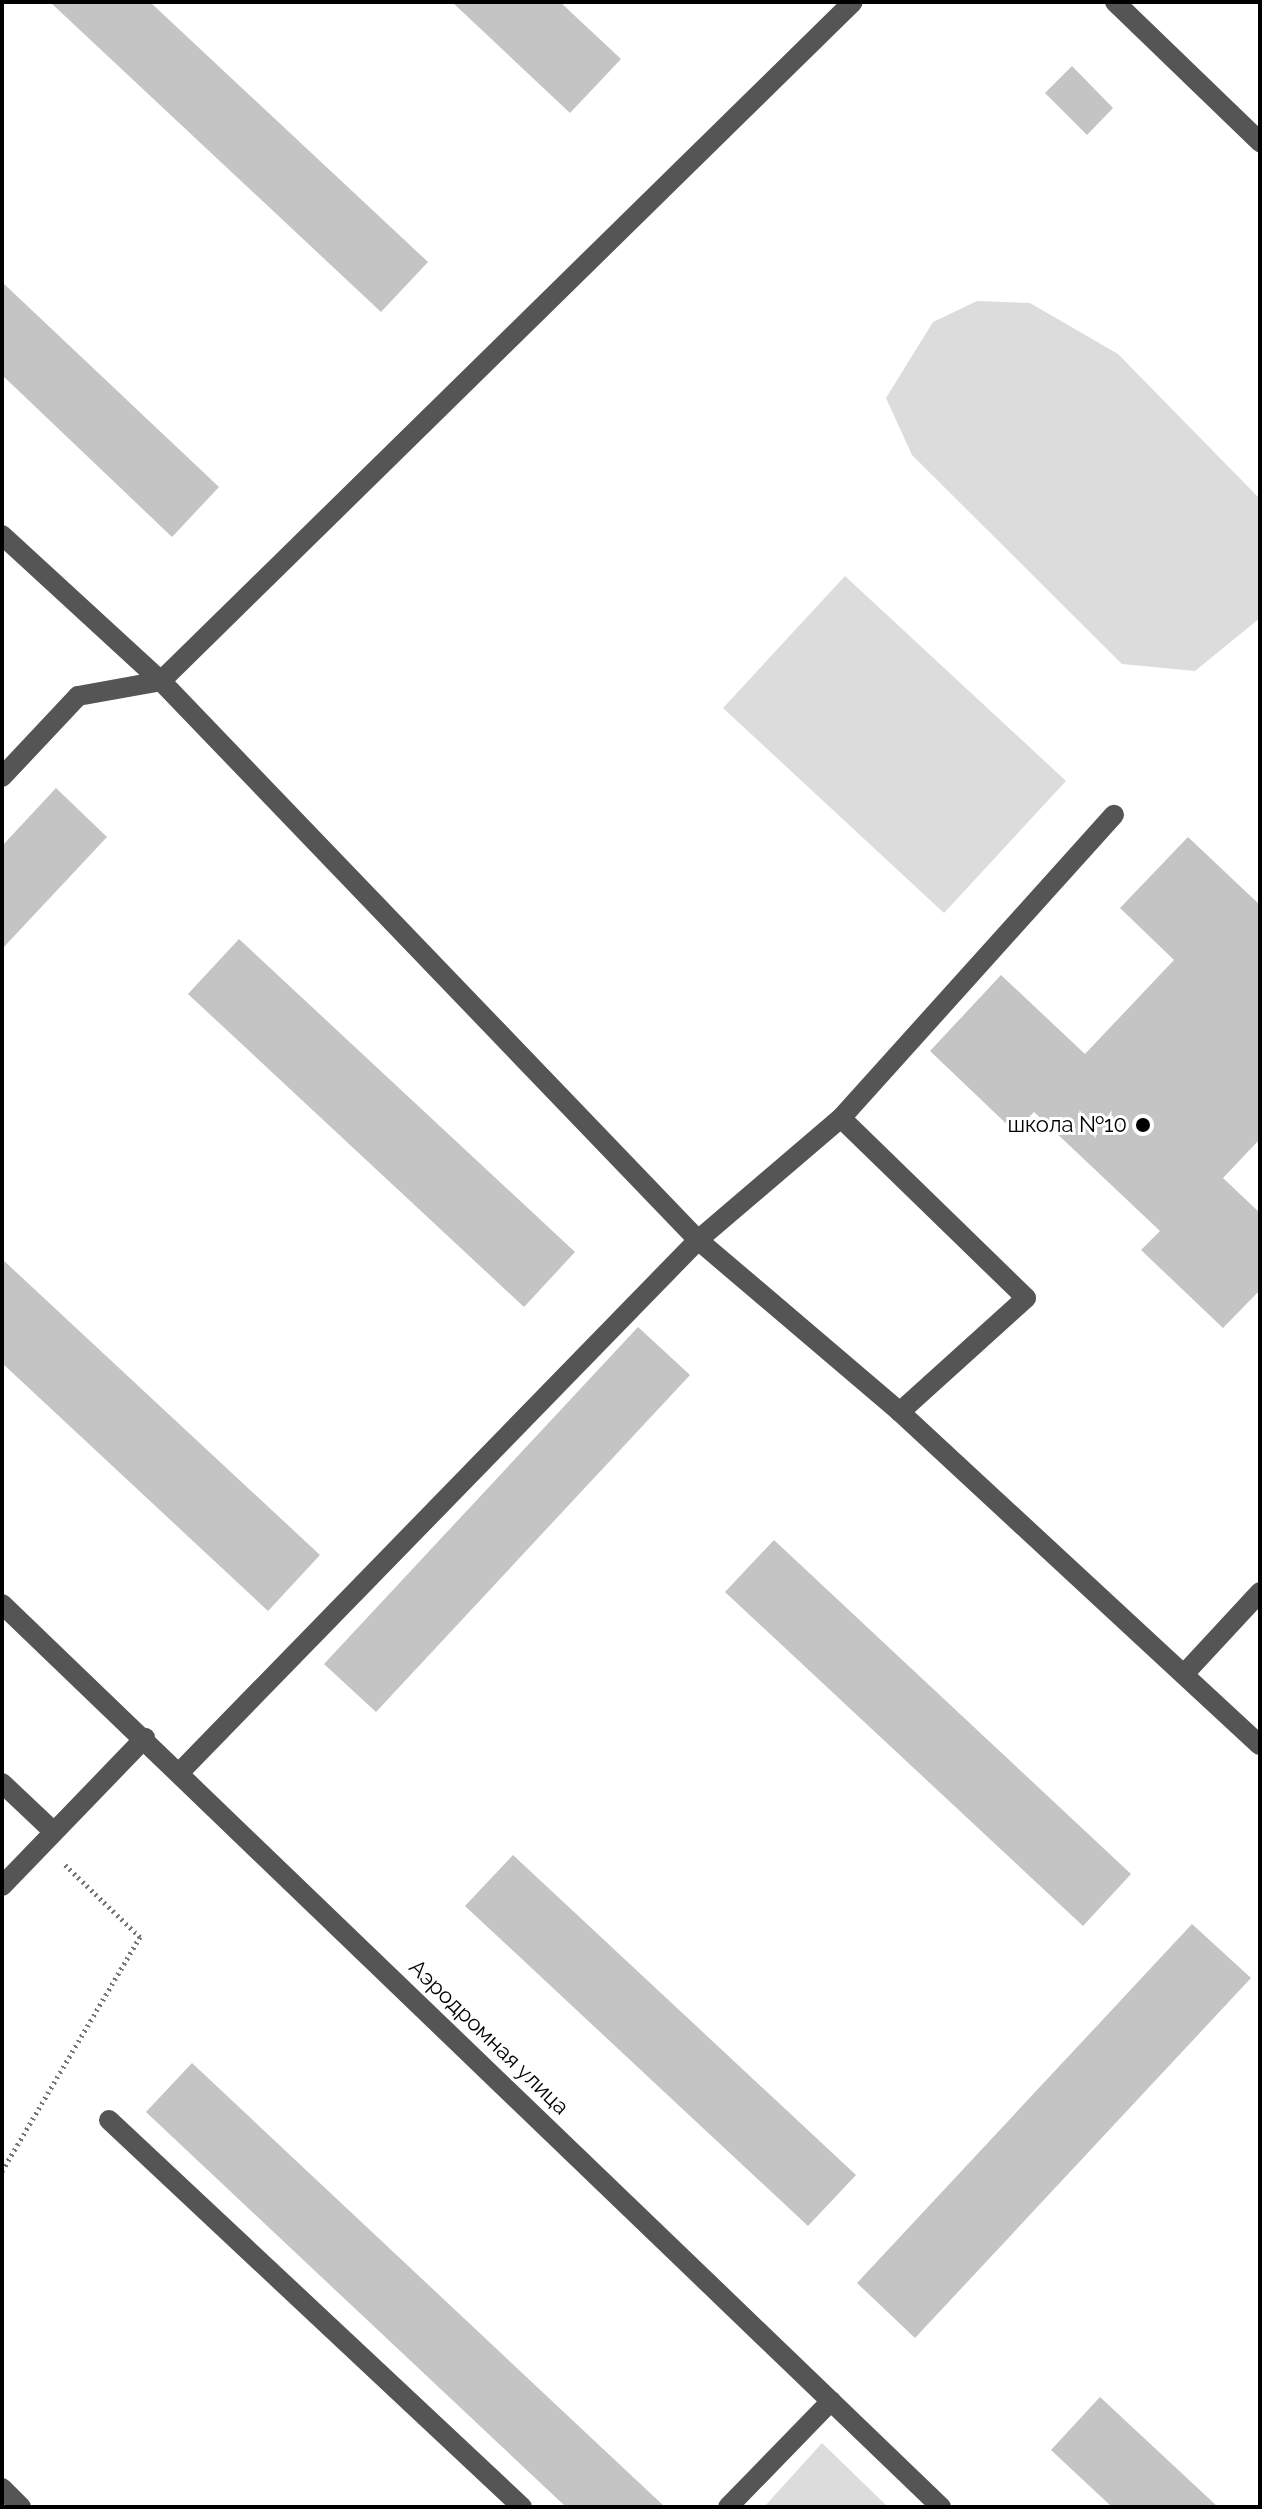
<!DOCTYPE html>
<meta charset="utf-8">
<style>
body{margin:0}
#map{position:relative;width:1262px;height:2509px;overflow:hidden;background:#fff;font-family:Raleway,sans-serif}
div>[style]{position:absolute}
.green>*{inset:0;background:#dcdcdc}
.building>*{inset:0;background:#c4c4c4}
.path>*{height:5px;margin-top:-2.5px;transform-origin:0;background:repeating-linear-gradient(90deg,#777 0 2px,transparent 0 6px)}
.minor>*{height:20px;margin:-10px;padding:0 10px;transform-origin:10px;border-radius:10px;background:#555}
.dots>*{width:22px;height:22px;translate:-50% -50%;box-sizing:border-box;border:4px solid #fff;border-radius:50%}
span{translate:-50% -50%;white-space:nowrap;text-align:center;line-height:1.15;-webkit-text-stroke:6px #fff;paint-order:stroke}
.poi-label{font-size:22px;color:#000}
.right{translate:-100% -50%;text-align:right}
.street-label{font-size:22px;color:#000}
.frame{position:absolute;inset:0;border:4px solid #000;pointer-events:none}
</style>
<div id="map">
<div class="green">
<div style="clip-path:polygon(977px 301px,1030px 303px,1118px 354px,1260px 499px,1260px 618px,1195px 671px,1122px 664px,912px 455px,886px 398px,933px 322px)"></div>
<div style="clip-path:polygon(845px 576px,1066px 781px,944px 913px,723px 708px)"></div>
<div style="clip-path:polygon(822px 2443px,888px 2507px,764px 2507px)"></div>
</div>
<div class="building">
<div style="clip-path:polygon(50px 2px,150px 2px,428px 262px,381px 312px)"></div>
<div style="clip-path:polygon(452px 2px,560px 2px,621px 59px,570px 113px)"></div>
<div style="clip-path:polygon(1072px 66px,1113px 108px,1087px 135px,1045px 93px)"></div>
<div style="clip-path:polygon(2px 282px,219px 487px,172px 537px,2px 375px)"></div>
<div style="clip-path:polygon(56px 788px,107px 837px,2px 949px,2px 846px)"></div>
<div style="clip-path:polygon(1188px 837px,1260px 905px,1260px 1139px,1223px 1178px,1260px 1213px,1260px 1290px,1223px 1328px,1141px 1250px,1160px 1231px,1034px 1112px,1015px 1132px,930px 1051px,1001px 975px,1085px 1054px,1174px 960px,1120px 908px)"></div>
<div style="clip-path:polygon(239px 939px,575px 1252px,524px 1307px,188px 994px)"></div>
<div style="clip-path:polygon(2px 1259px,320px 1555px,268px 1611px,2px 1363px)"></div>
<div style="clip-path:polygon(638px 1327px,690px 1375px,376px 1712px,324px 1664px)"></div>
<div style="clip-path:polygon(774px 1540px,1131px 1874px,1083px 1926px,725px 1592px)"></div>
<div style="clip-path:polygon(513px 1855px,856px 2175px,808px 2226px,465px 1906px)"></div>
<div style="clip-path:polygon(1192px 1924px,1251px 1978px,915px 2338px,857px 2283px)"></div>
<div style="clip-path:polygon(192px 2063px,665px 2507px,566px 2507px,146px 2112px)"></div>
<div style="clip-path:polygon(1100px 2397px,1218px 2507px,1112px 2507px,1051px 2450px)"></div>
</div>
<div class="path">
<div style="left:2px;top:2171px;width:272px;rotate:-59.5deg"></div>
<div style="left:140px;top:1937px;width:107px;rotate:-136.1deg"></div>
</div>
<div class="minor">
<div style="left:1115px;top:2px;width:202px;rotate:44deg"></div>
<div style="left:2px;top:535px;width:216px;rotate:42.6deg"></div>
<div style="left:161px;top:681px;width:775px;rotate:46.15deg"></div>
<div style="left:698px;top:1240px;width:265px;rotate:40.4deg"></div>
<div style="left:900px;top:1412px;width:490px;rotate:42.8deg"></div>
<div style="left:2px;top:777px;width:111px;rotate:-46.8deg"></div>
<div style="left:78px;top:696px;width:84px;rotate:-10.2deg"></div>
<div style="left:161px;top:681px;width:969px;rotate:-44.46deg"></div>
<div style="left:841px;top:1118px;width:258px;rotate:44.2deg"></div>
<div style="left:1026px;top:1298px;width:170px;rotate:137.9deg"></div>
<div style="left:2px;top:1604px;width:1303px;rotate:43.88deg"></div>
<div style="left:1186px;top:1672px;width:109px;rotate:-47.2deg"></div>
<div style="left:180px;top:1772px;width:743px;rotate:-45.76deg"></div>
<div style="left:698px;top:1240px;width:188px;rotate:-40.5deg"></div>
<div style="left:841px;top:1118px;width:408px;rotate:-48deg"></div>
<div style="left:2px;top:1783px;width:71px;rotate:43.3deg"></div>
<div style="left:2px;top:1886px;width:206px;rotate:-46deg"></div>
<div style="left:109px;top:2120px;width:566px;rotate:43.14deg"></div>
<div style="left:2px;top:2488px;width:27px;rotate:45deg"></div>
<div style="left:728px;top:2507px;width:148px;rotate:-45.8deg"></div>
</div>
<div class="dots">
<div style="left:1143px;top:1125px;background:#000"></div>
</div>
<div class="poi-label">
<span class="right" style="left:1127px;top:1125px">школа №10</span>
</div>
<div class="street-label">
<span style="left:489px;top:2037px;rotate:44deg">Аэродромная улица</span>
</div>
<div class="frame"></div>
</div>
